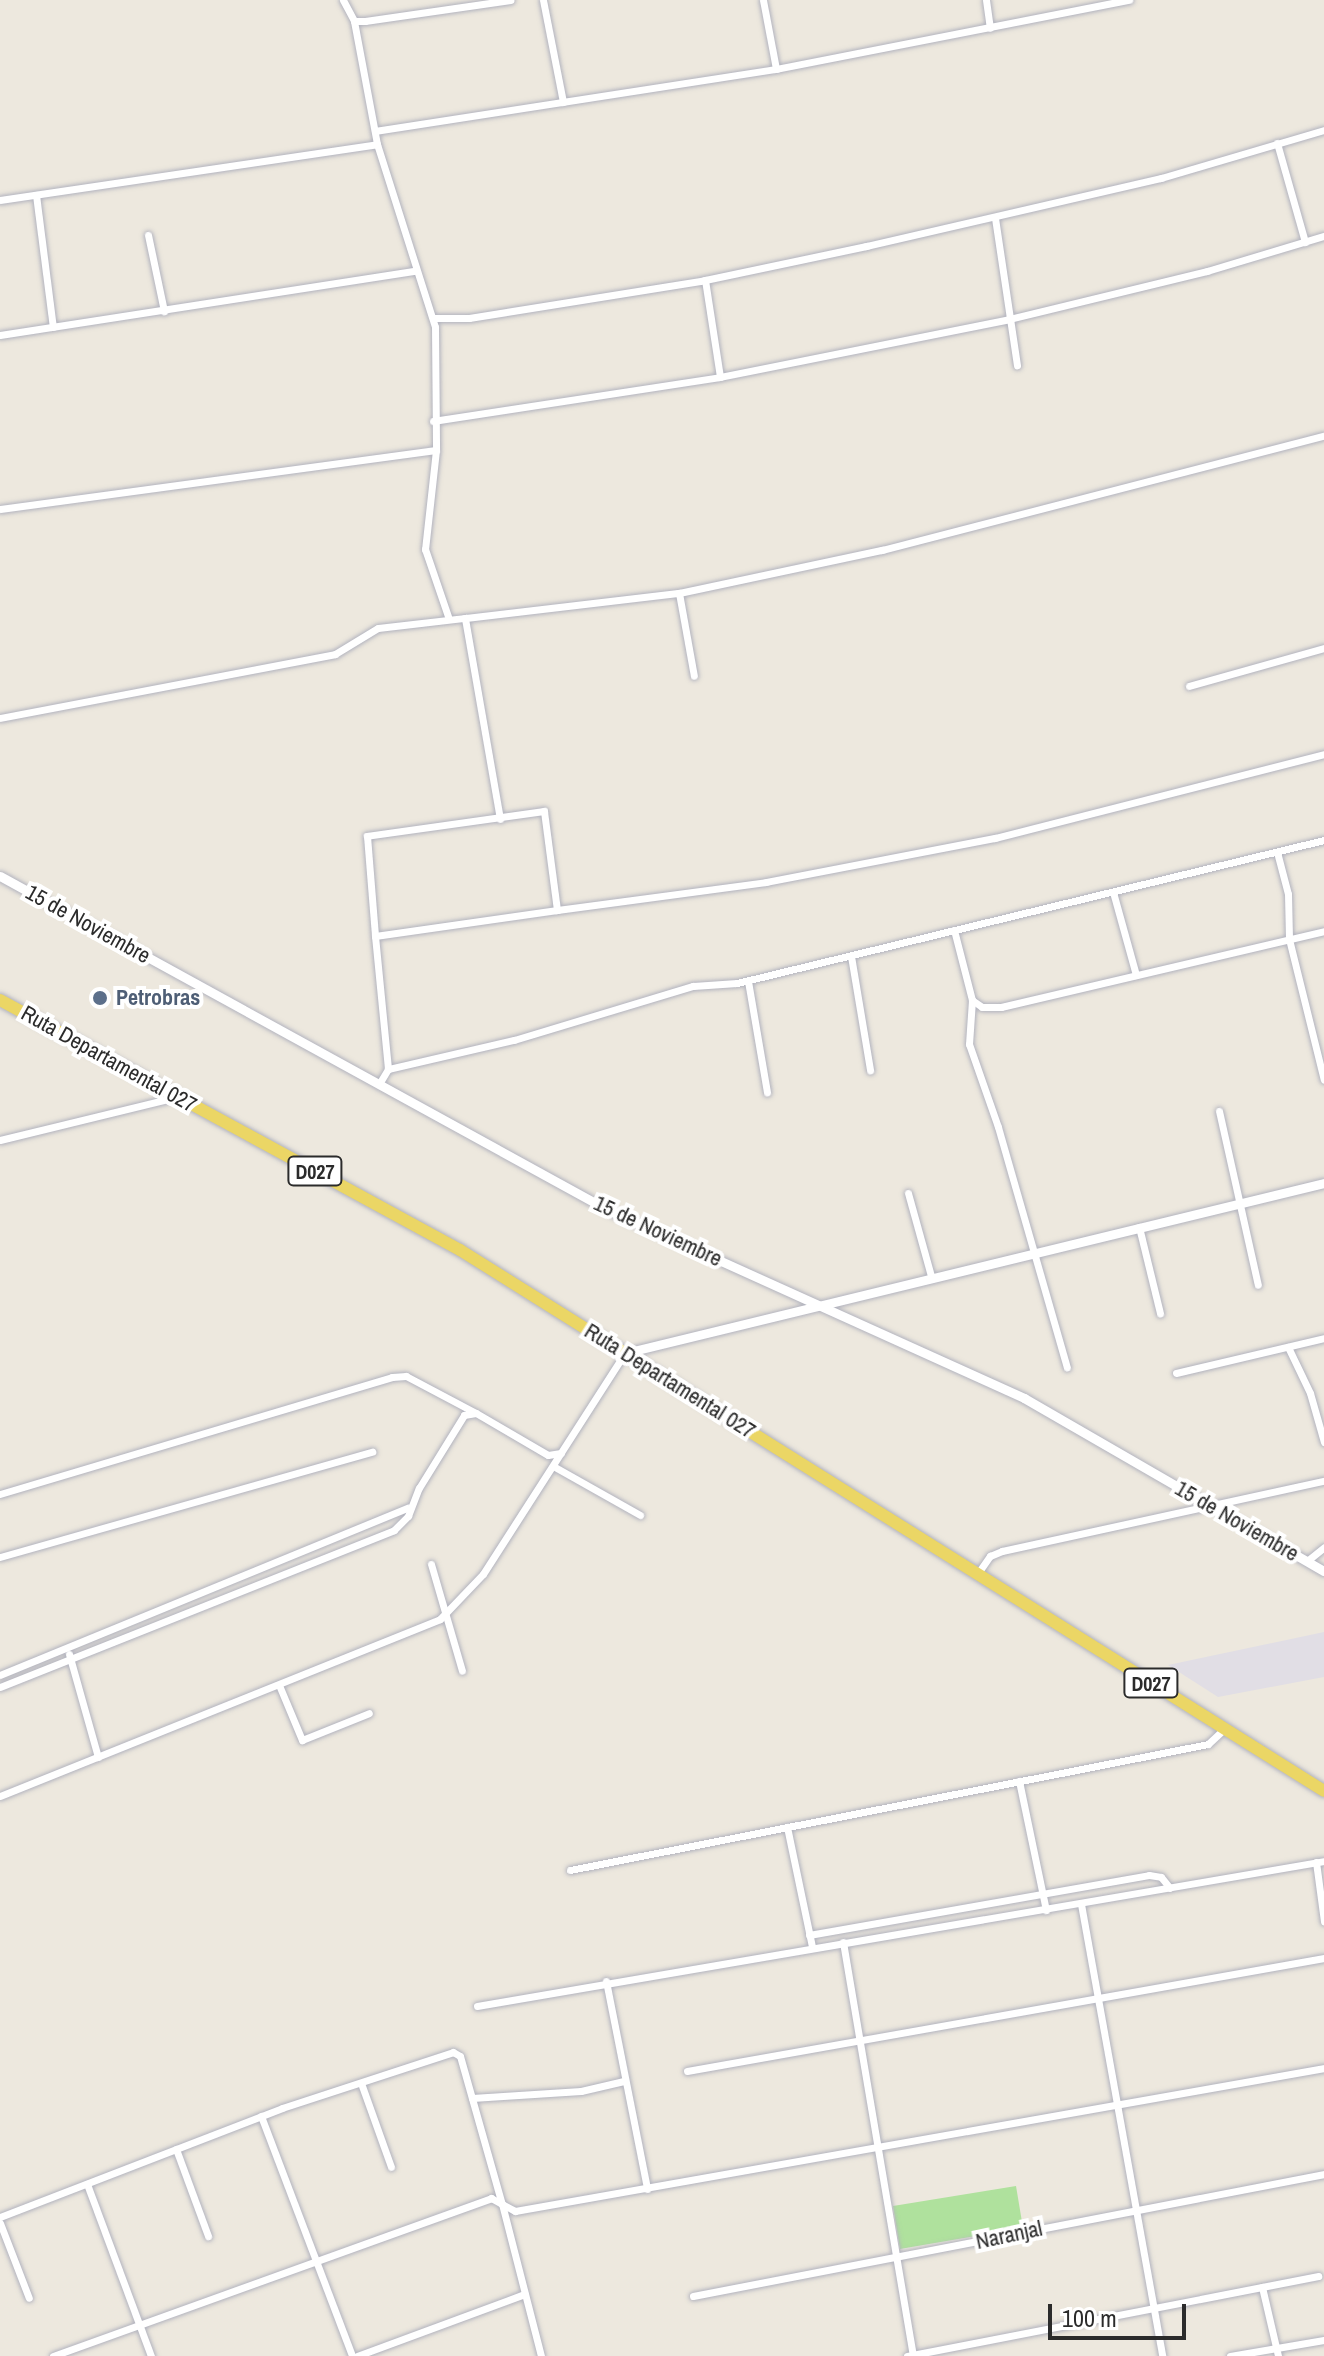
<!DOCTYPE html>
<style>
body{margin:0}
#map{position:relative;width:1324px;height:2356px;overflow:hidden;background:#ede8de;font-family:"Archivo Narrow",sans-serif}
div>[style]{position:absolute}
.industrial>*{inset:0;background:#e1dee5}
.green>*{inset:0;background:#afe19d}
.roads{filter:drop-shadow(0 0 2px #b2b3be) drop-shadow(0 0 2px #b2b3be)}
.minor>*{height:7px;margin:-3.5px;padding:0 3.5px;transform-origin:3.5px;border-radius:3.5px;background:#fff}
.tertiary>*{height:9px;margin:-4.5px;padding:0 4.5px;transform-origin:4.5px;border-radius:4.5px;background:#fff}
.primary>*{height:12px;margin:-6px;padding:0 6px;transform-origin:6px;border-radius:6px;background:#ebd665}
.dots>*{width:22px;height:22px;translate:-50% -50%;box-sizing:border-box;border:4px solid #fff;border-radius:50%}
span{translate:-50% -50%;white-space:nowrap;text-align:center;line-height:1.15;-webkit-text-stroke:8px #fff;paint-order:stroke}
.shield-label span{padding:2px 6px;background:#fff;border:2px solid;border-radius:6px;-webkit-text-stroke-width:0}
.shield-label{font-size:20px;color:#2b2b2b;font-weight:700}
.street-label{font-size:22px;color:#2b2b2b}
.service-label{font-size:22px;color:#4e5e75;font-weight:700}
.left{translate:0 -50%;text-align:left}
.scale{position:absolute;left:1048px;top:2304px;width:138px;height:36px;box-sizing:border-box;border:4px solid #2b2b2b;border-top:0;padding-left:10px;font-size:24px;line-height:28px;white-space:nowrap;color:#2b2b2b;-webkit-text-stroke:6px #fff;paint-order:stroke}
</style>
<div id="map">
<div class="industrial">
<div style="clip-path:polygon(1324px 1632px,1324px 1677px,1218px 1697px,1168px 1665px)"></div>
</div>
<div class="green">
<div style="clip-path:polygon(1016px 2186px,1023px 2228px,900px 2249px,893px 2206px)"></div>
</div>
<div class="roads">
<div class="minor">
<div style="left:343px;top:0;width:24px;rotate:62deg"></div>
<div style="left:354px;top:21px;width:11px"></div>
<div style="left:365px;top:21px;width:147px;rotate:-8.2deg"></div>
<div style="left:543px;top:0;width:104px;rotate:78.9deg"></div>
<div style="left:763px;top:0;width:70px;rotate:79.3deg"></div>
<div style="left:986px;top:0;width:28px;rotate:82deg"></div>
<div style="left:354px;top:21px;width:125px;rotate:79.4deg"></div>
<div style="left:377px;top:144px;width:192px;rotate:72.4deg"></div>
<div style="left:435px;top:327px;width:123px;rotate:89.5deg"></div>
<div style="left:436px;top:450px;width:100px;rotate:96.3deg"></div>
<div style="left:425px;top:549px;width:74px;rotate:71.1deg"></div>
<div style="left:375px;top:131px;width:406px;rotate:-8.8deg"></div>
<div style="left:776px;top:69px;width:360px;rotate:-11.1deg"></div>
<div style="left:1277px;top:143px;width:103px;rotate:74.2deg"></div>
<div style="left:36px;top:195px;width:133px;rotate:82.7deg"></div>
<div style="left:0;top:200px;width:381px;rotate:-8.4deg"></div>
<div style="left:995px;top:218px;width:149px;rotate:81.5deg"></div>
<div style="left:148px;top:235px;width:78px;rotate:78.1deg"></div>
<div style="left:705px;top:280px;width:98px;rotate:81.2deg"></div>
<div style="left:433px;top:318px;width:36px"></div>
<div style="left:469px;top:318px;width:239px;rotate:-9.1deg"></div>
<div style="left:705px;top:280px;width:165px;rotate:-11.9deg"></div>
<div style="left:866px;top:246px;width:303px;rotate:-13deg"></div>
<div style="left:1161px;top:178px;width:170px;rotate:-16.4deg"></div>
<div style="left:0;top:335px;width:420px;rotate:-8.8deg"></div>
<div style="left:433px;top:421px;width:290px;rotate:-8.7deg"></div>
<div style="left:720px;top:377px;width:295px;rotate:-11.3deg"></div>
<div style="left:1009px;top:319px;width:204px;rotate:-13.6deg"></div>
<div style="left:1207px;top:271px;width:122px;rotate:-16.7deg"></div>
<div style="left:0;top:509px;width:440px;rotate:-7.7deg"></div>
<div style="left:679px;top:593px;width:84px;rotate:79.8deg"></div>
<div style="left:1189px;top:686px;width:140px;rotate:-15.7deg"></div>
<div style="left:0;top:718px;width:341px;rotate:-10.8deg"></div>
<div style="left:335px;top:654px;width:50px;rotate:-31.2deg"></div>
<div style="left:378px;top:628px;width:88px;rotate:-6.6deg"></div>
<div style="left:500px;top:819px;width:204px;rotate:-99.9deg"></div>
<div style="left:465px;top:618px;width:215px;rotate:-6.7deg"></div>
<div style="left:679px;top:593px;width:208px;rotate:-12deg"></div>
<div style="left:882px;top:550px;width:456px;rotate:-14.5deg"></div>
<div style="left:1277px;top:852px;width:43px;rotate:75.3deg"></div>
<div style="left:1288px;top:894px;width:45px;rotate:88.7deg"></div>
<div style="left:1289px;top:939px;width:145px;rotate:76.1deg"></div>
<div style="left:1113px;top:892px;width:86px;rotate:74.5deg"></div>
<div style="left:557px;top:910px;width:100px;rotate:-97.5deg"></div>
<div style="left:544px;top:811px;width:179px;rotate:172deg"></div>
<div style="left:367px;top:836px;width:100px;rotate:85.4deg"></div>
<div style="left:375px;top:936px;width:184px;rotate:-8.1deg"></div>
<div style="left:557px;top:910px;width:211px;rotate:-7.6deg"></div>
<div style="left:766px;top:882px;width:233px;rotate:-10.9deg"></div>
<div style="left:995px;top:838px;width:340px;rotate:-14.3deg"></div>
<div style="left:954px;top:930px;width:72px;rotate:75.6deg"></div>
<div style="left:972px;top:1000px;width:12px;rotate:35deg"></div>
<div style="left:982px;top:1007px;width:19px"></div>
<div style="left:1001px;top:1007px;width:332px;rotate:-13.2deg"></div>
<div style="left:375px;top:936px;width:134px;rotate:84.4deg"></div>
<div style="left:851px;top:956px;width:116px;rotate:80.5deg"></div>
<div style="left:748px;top:981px;width:113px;rotate:80.3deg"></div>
<div style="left:972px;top:1000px;width:44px;rotate:93.9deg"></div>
<div style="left:969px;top:1044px;width:88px;rotate:70.7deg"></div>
<div style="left:998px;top:1127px;width:250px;rotate:74deg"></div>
<div style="left:379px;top:1084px;width:17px;rotate:-59deg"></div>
<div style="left:388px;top:1069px;width:129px;rotate:-13deg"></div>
<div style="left:514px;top:1040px;width:187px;rotate:-16.8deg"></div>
<div style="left:693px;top:986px;width:44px;rotate:-3.9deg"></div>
<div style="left:737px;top:983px;width:604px;rotate:-13.69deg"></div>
<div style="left:1219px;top:1111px;width:178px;rotate:77.4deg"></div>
<div style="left:0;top:1140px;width:181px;rotate:-13.7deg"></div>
<div style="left:908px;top:1193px;width:86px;rotate:74.5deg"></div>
<div style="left:1139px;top:1227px;width:89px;rotate:76.3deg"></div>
<div style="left:1288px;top:1347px;width:51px;rotate:64.4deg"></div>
<div style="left:1310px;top:1393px;width:51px;rotate:74.1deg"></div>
<div style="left:1176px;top:1373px;width:152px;rotate:-13.3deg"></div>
<div style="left:553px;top:1466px;width:100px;rotate:29.4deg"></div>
<div style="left:0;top:1494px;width:409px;rotate:-16.6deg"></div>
<div style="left:392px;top:1377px;width:14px;rotate:-4deg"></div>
<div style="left:406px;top:1376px;width:77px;rotate:27.9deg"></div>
<div style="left:0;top:1557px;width:387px;rotate:-15.8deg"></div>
<div style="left:1307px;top:1561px;width:22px;rotate:-39deg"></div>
<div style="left:431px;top:1564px;width:111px;rotate:73.8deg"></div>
<div style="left:978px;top:1573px;width:21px;rotate:-55deg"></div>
<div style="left:990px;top:1556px;width:13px;rotate:-23deg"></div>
<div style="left:1002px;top:1551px;width:330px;rotate:-12.3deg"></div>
<div style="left:69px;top:1654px;width:107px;rotate:74.3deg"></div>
<div style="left:0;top:1675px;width:441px;rotate:-22.3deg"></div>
<div style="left:279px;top:1685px;width:60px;rotate:67.3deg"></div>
<div style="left:302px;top:1740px;width:72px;rotate:-21.9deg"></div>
<div style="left:0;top:1687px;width:424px;rotate:-21.7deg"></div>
<div style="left:394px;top:1530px;width:20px;rotate:-45deg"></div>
<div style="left:408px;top:1516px;width:30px;rotate:-69deg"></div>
<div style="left:419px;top:1488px;width:86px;rotate:-58.3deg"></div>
<div style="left:464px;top:1415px;width:12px;rotate:-9deg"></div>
<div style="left:476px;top:1413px;width:83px;rotate:30.3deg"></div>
<div style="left:548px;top:1455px;width:13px;rotate:-9deg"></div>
<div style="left:1019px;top:1781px;width:132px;rotate:78.2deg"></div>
<div style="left:0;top:1796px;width:474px;rotate:-21.9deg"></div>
<div style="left:440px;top:1619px;width:62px;rotate:-46.3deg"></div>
<div style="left:483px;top:1574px;width:263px;rotate:-57.3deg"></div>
<div style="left:787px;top:1827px;width:123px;rotate:78.2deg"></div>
<div style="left:1316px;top:1862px;width:60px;rotate:82.3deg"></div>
<div style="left:570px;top:1870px;width:650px;rotate:-11.17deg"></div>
<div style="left:1208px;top:1744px;width:22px;rotate:-43deg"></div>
<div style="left:1081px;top:1904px;width:459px;rotate:79.8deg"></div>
<div style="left:809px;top:1935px;width:345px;rotate:-10deg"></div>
<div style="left:1149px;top:1875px;width:12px;rotate:9deg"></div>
<div style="left:1161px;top:1877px;width:14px;rotate:51deg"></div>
<div style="left:843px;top:1942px;width:419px;rotate:80.4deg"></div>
<div style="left:606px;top:1981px;width:212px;rotate:78.8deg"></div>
<div style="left:477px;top:2006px;width:859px;rotate:-9.71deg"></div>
<div style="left:687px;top:2071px;width:647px;rotate:-10.06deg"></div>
<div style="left:361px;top:2083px;width:89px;rotate:70.3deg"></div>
<div style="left:472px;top:2098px;width:109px;rotate:-3.7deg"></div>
<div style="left:581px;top:2091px;width:44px;rotate:-13.1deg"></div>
<div style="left:261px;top:2116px;width:257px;rotate:69.2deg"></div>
<div style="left:176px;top:2149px;width:93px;rotate:69.8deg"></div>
<div style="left:87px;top:2184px;width:184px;rotate:69.6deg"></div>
<div style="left:0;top:2217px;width:302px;rotate:-21.1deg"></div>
<div style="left:282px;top:2108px;width:180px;rotate:-18.1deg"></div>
<div style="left:453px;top:2052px;width:8px;rotate:30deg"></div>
<div style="left:460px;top:2056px;width:154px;rotate:74.2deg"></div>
<div style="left:502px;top:2204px;width:15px;rotate:28deg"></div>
<div style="left:515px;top:2211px;width:822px;rotate:-10.02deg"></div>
<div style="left:0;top:2223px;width:80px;rotate:68.9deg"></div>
<div style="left:1262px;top:2287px;width:71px;rotate:76.9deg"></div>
<div style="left:693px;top:2296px;width:643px;rotate:-10.94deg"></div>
<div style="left:53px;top:2356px;width:466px;rotate:-19.8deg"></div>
<div style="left:491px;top:2198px;width:13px;rotate:29deg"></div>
<div style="left:502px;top:2204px;width:157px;rotate:75.6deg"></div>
<div style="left:357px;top:2356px;width:179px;rotate:-20.3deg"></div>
<div style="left:907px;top:2356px;width:419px;rotate:-11deg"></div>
<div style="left:1230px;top:2356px;width:95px;rotate:-9.7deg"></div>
</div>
<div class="tertiary">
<div style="left:0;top:876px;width:694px;rotate:28.78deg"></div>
<div style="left:608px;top:1210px;width:457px;rotate:24.3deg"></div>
<div style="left:1024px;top:1398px;width:346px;rotate:30deg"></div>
<div style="left:625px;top:1353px;width:719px;rotate:-13.67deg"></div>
</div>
<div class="primary">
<div style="left:0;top:1000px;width:524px;rotate:28.52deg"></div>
<div style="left:460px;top:1250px;width:1019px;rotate:32.05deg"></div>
</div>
</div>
<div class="dots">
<div style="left:100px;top:998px;background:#5c6f8a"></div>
</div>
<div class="shield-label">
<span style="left:315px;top:1171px">D027</span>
<span style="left:1151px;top:1683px">D027</span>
</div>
<div class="street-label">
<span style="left:88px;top:924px;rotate:29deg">15 de Noviembre</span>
<span style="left:109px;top:1059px;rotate:29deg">Ruta Departamental 027</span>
<span style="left:658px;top:1231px;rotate:25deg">15 de Noviembre</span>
<span style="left:670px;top:1381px;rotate:32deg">Ruta Departamental 027</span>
<span style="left:1237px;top:1521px;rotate:30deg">15 de Noviembre</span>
<span style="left:1009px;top:2235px;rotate:-12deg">Naranjal</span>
</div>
<div class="service-label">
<span class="left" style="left:116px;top:998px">Petrobras</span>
</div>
<div class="scale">100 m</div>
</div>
